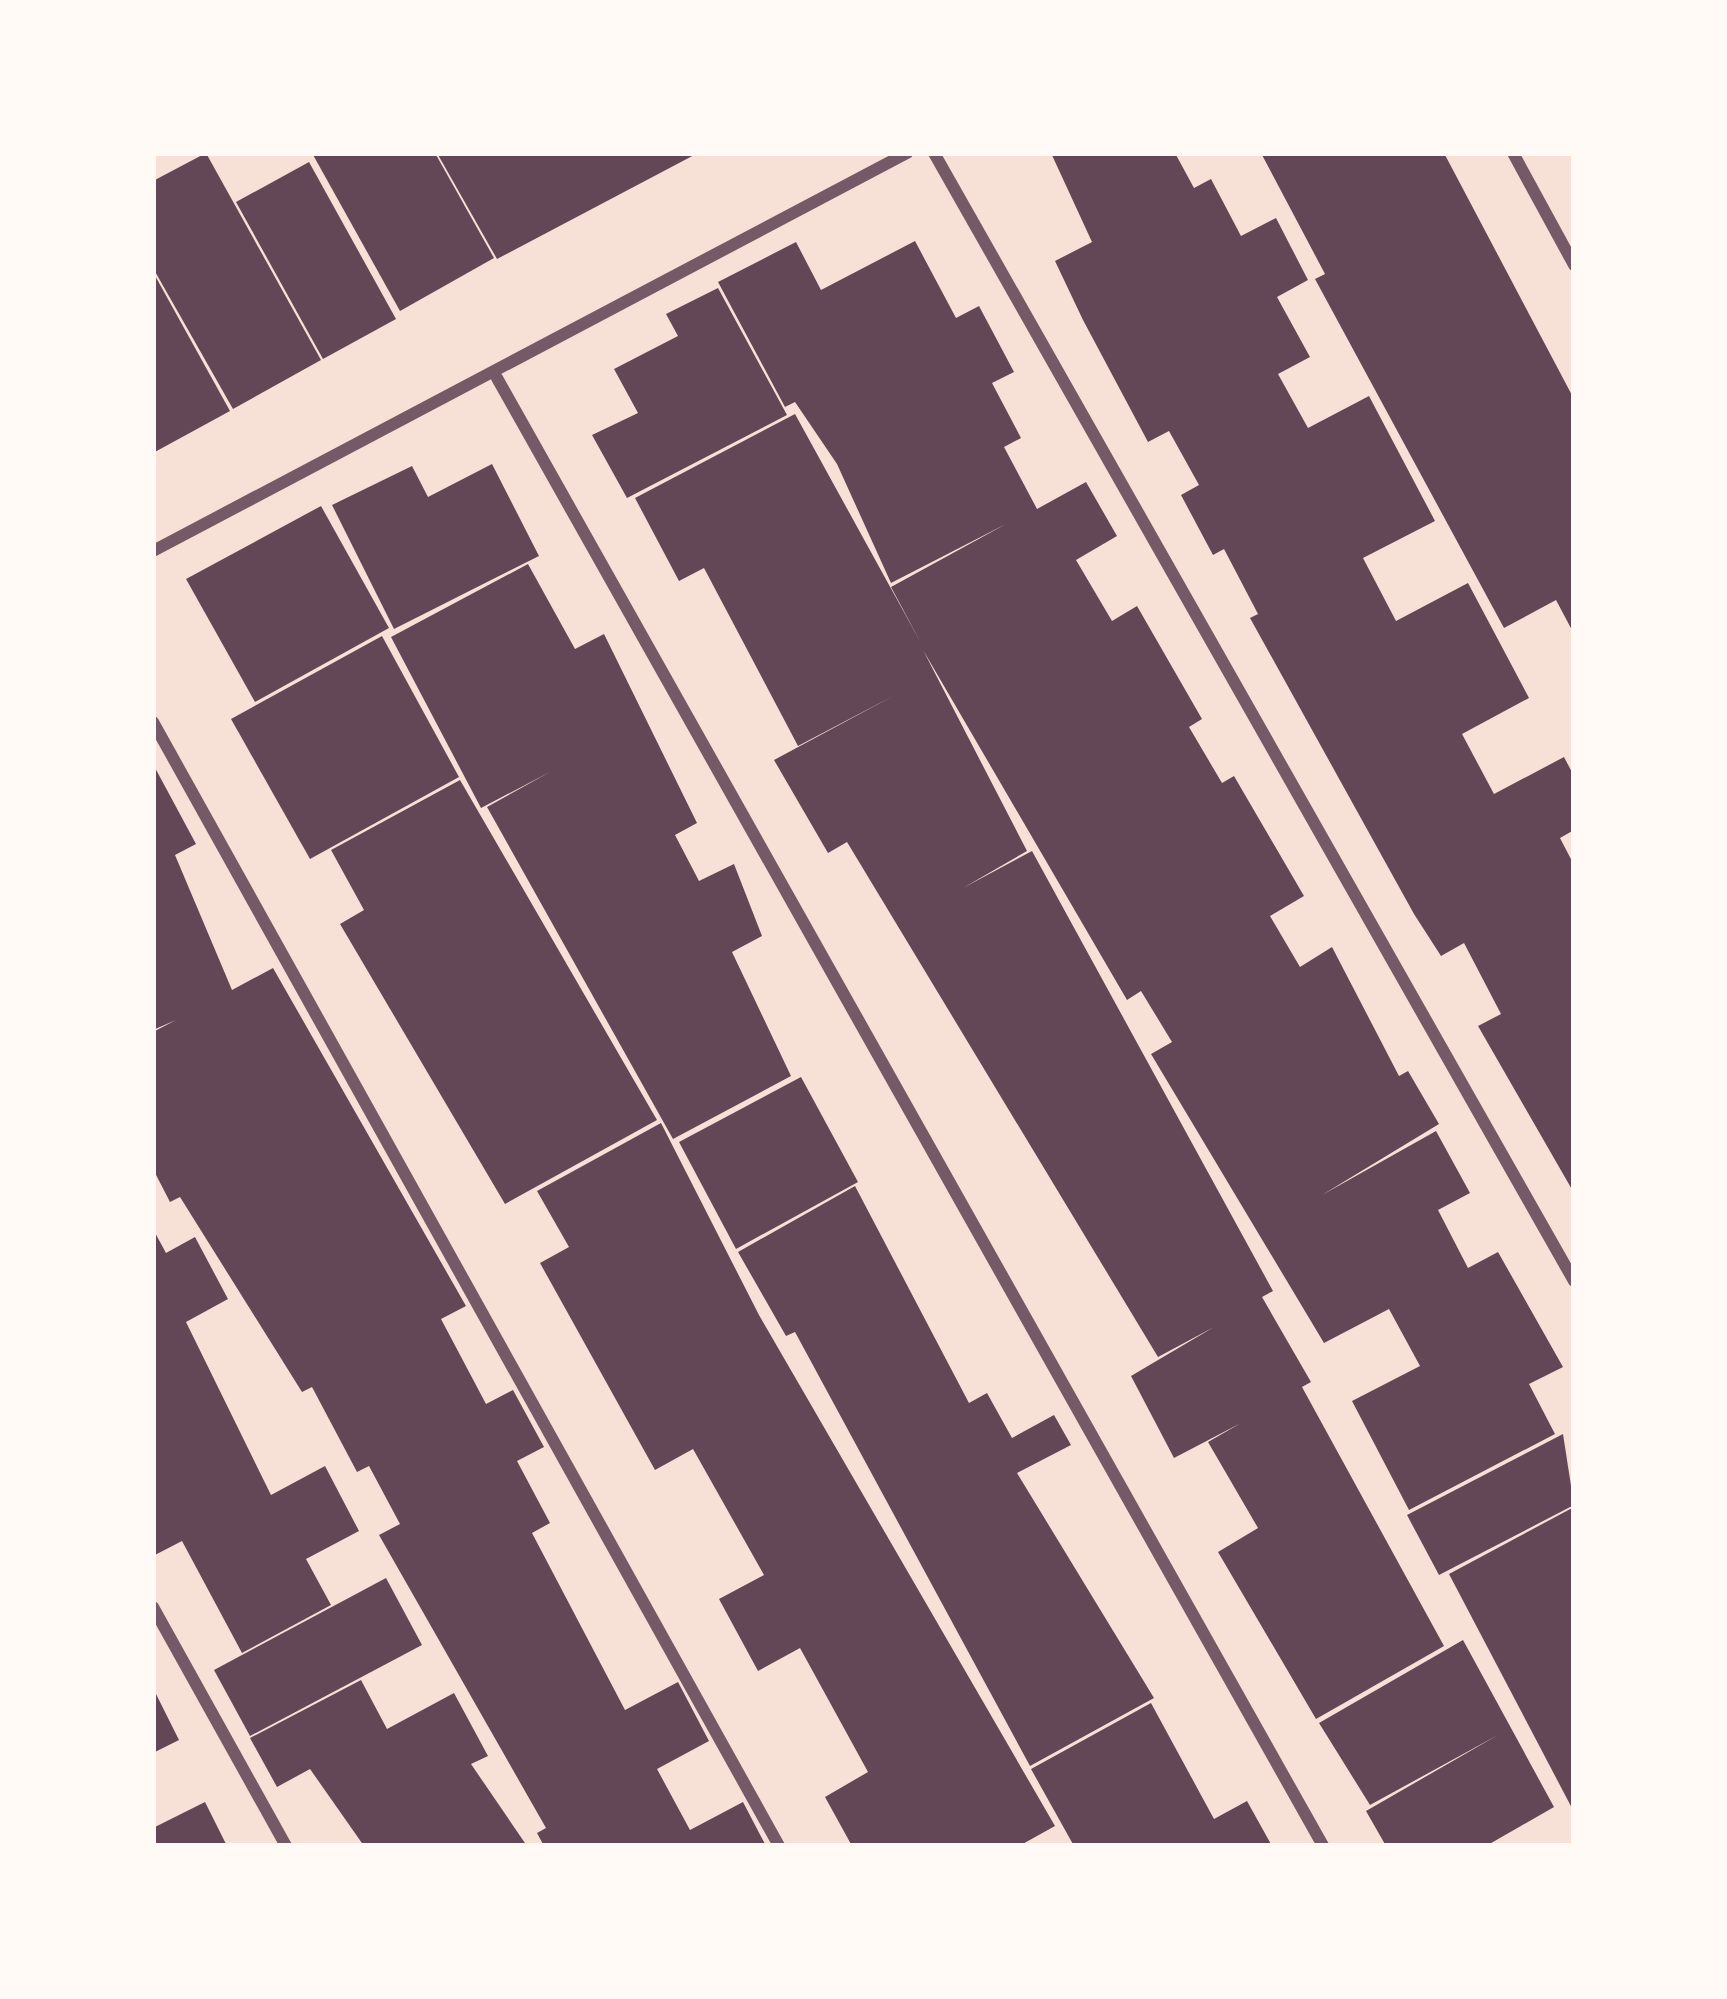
<!DOCTYPE html>
<style>
body{margin:0}
#map{position:relative;width:1727px;height:1999px;overflow:hidden;background:#f7e1d7;font-family:Signika,sans-serif}
div>[style]{position:absolute}
.building>*{inset:0;background:#644757}
.minor>*{height:12px;margin:-6px;padding:0 6px;transform-origin:6px;border-radius:6px;background:#755966}
span{translate:-50% -50%;white-space:nowrap;text-align:center;line-height:1.15;-webkit-text-stroke:9px #fffaf5;paint-order:stroke}
.frame{position:absolute;inset:0;border:156px solid #fffaf5;pointer-events:none}
</style>
<div id="map">
<div class="building">
<div style="clip-path:polygon(206px 153px,321px 360px,233px 409px,153px 268px,153px 181px)"></div>
<div style="clip-path:polygon(312px 153px,435px 153px,494px 258px,400px 311px)"></div>
<div style="clip-path:polygon(437px 153px,698px 153px,497px 259px)"></div>
<div style="clip-path:polygon(1051px 153px,1175px 153px,1194px 188px,1211px 179px,1241px 236px,1276px 218px,1308px 280px,1277px 297px,1310px 357px,1278px 374px,1308px 428px,1369px 396px,1435px 521px,1363px 558px,1396px 621px,1468px 583px,1529px 698px,1462px 734px,1494px 794px,1564px 757px,1574px 776px,1574px 830px,1560px 838px,1574px 865px,1574px 1193px,1478px 1026px,1501px 1014px,1464px 943px,1441px 956px,1414px 914px,1250px 618px,1258px 614px,1224px 549px,1213px 555px,1181px 495px,1199px 485px,1169px 431px,1148px 442px,1083px 320px,1055px 261px,1092px 242px)"></div>
<div style="clip-path:polygon(1261px 153px,1444px 153px,1574px 399px,1574px 634px,1556px 600px,1504px 628px,1315px 279px,1325px 274px)"></div>
<div style="clip-path:polygon(309px 162px,396px 319px,323px 359px,236px 202px)"></div>
<div style="clip-path:polygon(915px 241px,956px 318px,979px 306px,1014px 372px,992px 383px,1021px 438px,1004px 447px,1037px 509px,1086px 482px,1117px 536px,1076px 560px,1112px 621px,1137px 606px,1202px 719px,1189px 727px,1222px 783px,1234px 776px,1304px 896px,1270px 916px,1300px 967px,1332px 947px,1399px 1076px,1408px 1071px,1439px 1124px,1322px 1195px,1436px 1131px,1470px 1193px,1438px 1210px,1468px 1268px,1498px 1252px,1563px 1367px,1529px 1384px,1555px 1434px,1409px 1510px,1352px 1401px,1420px 1366px,1389px 1309px,1324px 1343px,1151px 1054px,1172px 1042px,1141px 991px,1127px 1000px,923px 650px,1027px 851px,963px 888px,1032px 851px,1273px 1291px,1262px 1297px,1311px 1382px,1302px 1387px,1444px 1646px,1316px 1719px,1218px 1552px,1258px 1528px,1208px 1442px,1241px 1423px,1174px 1458px,1131px 1376px,1214px 1327px,1158px 1357px,847px 842px,828px 853px,774px 760px,895px 695px,798px 746px,704px 568px,679px 581px,635px 498px,795px 414px,921px 643px,891px 587px,1006px 524px,891px 583px,837px 464px,795px 402px,785px 407px,718px 282px,796px 242px,821px 290px)"></div>
<div style="clip-path:polygon(153px 272px,230px 411px,153px 453px)"></div>
<div style="clip-path:polygon(718px 288px,787px 415px,627px 498px,592px 435px,638px 413px,614px 369px,678px 336px,666px 314px)"></div>
<div style="clip-path:polygon(492px 464px,539px 556px,394px 629px,332px 505px,412px 466px,428px 497px)"></div>
<div style="clip-path:polygon(321px 506px,389px 628px,255px 702px,186px 579px)"></div>
<div style="clip-path:polygon(528px 564px,575px 649px,604px 634px,697px 823px,675px 835px,699px 881px,734px 864px,762px 936px,732px 952px,791px 1076px,673px 1139px,487px 807px,550px 772px,481px 808px,391px 637px)"></div>
<div style="clip-path:polygon(382px 636px,459px 777px,310px 859px,231px 719px)"></div>
<div style="clip-path:polygon(153px 764px,196px 844px,175px 855px,232px 990px,273px 968px,466px 1306px,441px 1319px,486px 1404px,513px 1390px,544px 1447px,517px 1461px,550px 1523px,532px 1533px,625px 1710px,678px 1682px,709px 1741px,657px 1769px,690px 1830px,743px 1802px,766px 1846px,544px 1846px,537px 1833px,546px 1828px,379px 1535px,400px 1524px,369px 1466px,357px 1472px,312px 1387px,302px 1392px,180px 1197px,170px 1202px,153px 1169px,153px 1032px,176px 1020px,153px 1030px)"></div>
<div style="clip-path:polygon(460px 780px,657px 1120px,505px 1204px,340px 924px,364px 910px,331px 850px)"></div>
<div style="clip-path:polygon(801px 1077px,858px 1182px,736px 1249px,679px 1142px)"></div>
<div style="clip-path:polygon(661px 1123px,759px 1315px,1055px 1826px,1019px 1846px,852px 1846px,825px 1797px,868px 1772px,800px 1648px,758px 1671px,719px 1599px,764px 1575px,693px 1449px,655px 1470px,540px 1263px,569px 1247px,537px 1191px)"></div>
<div style="clip-path:polygon(855px 1186px,969px 1403px,987px 1393px,1012px 1438px,1054px 1415px,1071px 1445px,1017px 1473px,1154px 1698px,1030px 1766px,795px 1332px,786px 1336px,738px 1252px)"></div>
<div style="clip-path:polygon(153px 1229px,166px 1253px,195px 1237px,228px 1299px,186px 1322px,271px 1495px,325px 1466px,359px 1531px,306px 1559px,331px 1605px,242px 1653px,182px 1541px,153px 1556px)"></div>
<div style="clip-path:polygon(1563px 1434px,1574px 1505px,1439px 1575px,1407px 1515px)"></div>
<div style="clip-path:polygon(1574px 1507px,1574px 1812px,1449px 1574px)"></div>
<div style="clip-path:polygon(386px 1578px,422px 1645px,250px 1736px,214px 1670px)"></div>
<div style="clip-path:polygon(1463px 1640px,1554px 1807px,1486px 1846px,1386px 1846px,1366px 1811px,1498px 1735px,1370px 1805px,1319px 1723px)"></div>
<div style="clip-path:polygon(361px 1680px,387px 1729px,454px 1693px,488px 1756px,471px 1764px,527px 1846px,364px 1846px,310px 1769px,277px 1787px,250px 1738px)"></div>
<div style="clip-path:polygon(153px 1688px,179px 1740px,153px 1753px)"></div>
<div style="clip-path:polygon(1151px 1703px,1214px 1819px,1247px 1801px,1272px 1846px,1074px 1846px,1031px 1769px)"></div>
<div style="clip-path:polygon(205px 1802px,227px 1846px,153px 1846px,153px 1828px)"></div>
</div>
<div class="minor">
<div style="left:934px;top:153px;width:1297px;rotate:60.43deg"></div>
<div style="left:1513px;top:153px;width:128px;rotate:61.4deg"></div>
<div style="left:497px;top:378px;width:1684px;rotate:60.63deg"></div>
<div style="left:153px;top:551px;width:853px;rotate:-27.83deg"></div>
<div style="left:153px;top:722px;width:1287px;rotate:60.88deg"></div>
<div style="left:153px;top:1607px;width:274px;rotate:60.9deg"></div>
</div>
<div class="frame"></div>
</div>
